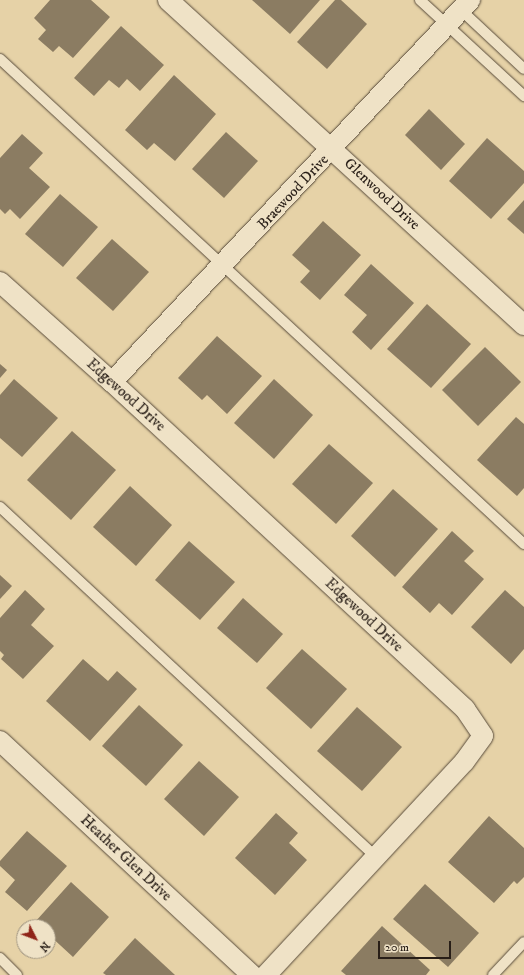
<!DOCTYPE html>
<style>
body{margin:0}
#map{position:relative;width:524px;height:975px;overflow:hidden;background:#e6d2a7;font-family:"IM FELL DW Pica",serif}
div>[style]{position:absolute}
.building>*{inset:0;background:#8b7c62}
.roads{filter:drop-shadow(0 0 1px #584b3b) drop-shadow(0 0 1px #584b3b)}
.lane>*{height:10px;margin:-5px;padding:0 5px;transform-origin:5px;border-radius:5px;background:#efe2c6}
.street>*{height:20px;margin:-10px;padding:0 10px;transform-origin:10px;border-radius:10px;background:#efe2c6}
span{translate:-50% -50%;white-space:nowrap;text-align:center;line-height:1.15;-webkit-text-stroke:3px #efe2c6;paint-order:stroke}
.street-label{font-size:15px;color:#281e17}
.north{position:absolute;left:16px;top:919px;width:40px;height:40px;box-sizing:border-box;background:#efe2c6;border:1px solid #9f9480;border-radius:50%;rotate:132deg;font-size:11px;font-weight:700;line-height:16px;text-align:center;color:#281e17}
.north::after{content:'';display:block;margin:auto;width:14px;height:18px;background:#8f2418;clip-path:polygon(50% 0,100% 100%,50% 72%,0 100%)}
.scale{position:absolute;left:378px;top:941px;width:73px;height:18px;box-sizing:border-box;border:2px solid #281e17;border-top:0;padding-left:5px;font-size:12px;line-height:14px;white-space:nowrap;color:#281e17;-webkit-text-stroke:3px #efe2c6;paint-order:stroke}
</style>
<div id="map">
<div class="building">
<div style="clip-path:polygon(50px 0,91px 0,110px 17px,73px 58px,59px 46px,53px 52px,38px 39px,46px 30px,34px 18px)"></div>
<div style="clip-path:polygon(252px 0,320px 0,290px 34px)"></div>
<div style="clip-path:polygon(335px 0,341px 0,367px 24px,327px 69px,297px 42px)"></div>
<div style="clip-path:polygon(121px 26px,164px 65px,140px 91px,127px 79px,119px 88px,109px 80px,94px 96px,74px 78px)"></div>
<div style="clip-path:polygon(174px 75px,216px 114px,175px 161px,154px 143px,147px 150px,125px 130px)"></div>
<div style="clip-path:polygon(429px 109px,465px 144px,441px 170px,405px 135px)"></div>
<div style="clip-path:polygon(226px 132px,258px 161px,224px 198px,192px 169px)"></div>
<div style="clip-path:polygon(22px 134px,43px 153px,29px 168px,50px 187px,20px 219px,10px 209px,5px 214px,0 209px,0 158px)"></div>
<div style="clip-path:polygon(487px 138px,524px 171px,524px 183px,491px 219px,449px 181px)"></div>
<div style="clip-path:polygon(60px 194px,98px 227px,63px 267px,25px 234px)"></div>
<div style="clip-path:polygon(524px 200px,524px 234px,507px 219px)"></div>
<div style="clip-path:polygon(323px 221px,361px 255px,320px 300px,300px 282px,310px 271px,292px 255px)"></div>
<div style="clip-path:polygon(112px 239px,149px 272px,113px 311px,76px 278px)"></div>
<div style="clip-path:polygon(371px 264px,414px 303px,371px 350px,352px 332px,367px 315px,344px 295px)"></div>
<div style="clip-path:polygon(427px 304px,471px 344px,431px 388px,387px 349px)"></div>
<div style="clip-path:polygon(217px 336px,262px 376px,227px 414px,207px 395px,202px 400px,178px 378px)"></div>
<div style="clip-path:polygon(485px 347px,521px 382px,478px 426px,442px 390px)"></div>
<div style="clip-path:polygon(0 364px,7px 370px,0 378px)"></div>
<div style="clip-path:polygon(14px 379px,58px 418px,22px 457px,0 438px,0 395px)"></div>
<div style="clip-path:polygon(274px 379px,313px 415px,274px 459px,234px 423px)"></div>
<div style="clip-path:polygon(516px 417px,524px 424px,524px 488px,517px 496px,477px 460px)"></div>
<div style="clip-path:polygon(72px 431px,116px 470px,71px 520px,27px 480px)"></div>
<div style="clip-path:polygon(329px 444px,373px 483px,336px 524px,292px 484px)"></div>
<div style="clip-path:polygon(130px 486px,172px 525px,136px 566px,93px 527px)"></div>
<div style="clip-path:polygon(393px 489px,438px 529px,395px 577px,351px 536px)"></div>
<div style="clip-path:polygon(452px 531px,474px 551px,464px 561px,484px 579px,452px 615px,439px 603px,430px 613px,402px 587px)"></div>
<div style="clip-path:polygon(189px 541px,235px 582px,200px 620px,155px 580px)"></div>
<div style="clip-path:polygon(0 575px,12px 586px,0 599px)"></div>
<div style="clip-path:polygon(25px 590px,45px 609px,31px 625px,54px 646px,23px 679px,1px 659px,4px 655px,0 651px,0 618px)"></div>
<div style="clip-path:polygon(505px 590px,524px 607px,524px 649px,511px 664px,471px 627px)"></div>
<div style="clip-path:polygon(243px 598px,283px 634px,257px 663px,217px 628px)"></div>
<div style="clip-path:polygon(302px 649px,347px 689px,311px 729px,266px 688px)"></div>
<div style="clip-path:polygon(83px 659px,108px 681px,117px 671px,137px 689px,90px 741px,46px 701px)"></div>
<div style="clip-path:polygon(139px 705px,183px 745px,146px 786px,102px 746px)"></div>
<div style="clip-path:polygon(357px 707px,402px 747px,362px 791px,317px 751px)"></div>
<div style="clip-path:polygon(199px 761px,239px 797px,204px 836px,164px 799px)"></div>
<div style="clip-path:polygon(276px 813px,298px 833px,289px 843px,307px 860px,275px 895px,235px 858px)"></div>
<div style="clip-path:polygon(489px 816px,524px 848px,524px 877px,517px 884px,514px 881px,494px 903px,448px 862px)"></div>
<div style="clip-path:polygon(27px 831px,67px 866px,27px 911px,5px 892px,15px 880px,0 866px,0 861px)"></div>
<div style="clip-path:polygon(71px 882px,109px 917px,73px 957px,48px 934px,48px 927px,40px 927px,35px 922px)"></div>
<div style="clip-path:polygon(425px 884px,479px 933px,448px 967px,393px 919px)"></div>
<div style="clip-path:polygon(382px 926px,430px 970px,426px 975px,346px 975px,341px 971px)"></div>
<div style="clip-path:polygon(135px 938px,175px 975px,106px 975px,103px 973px)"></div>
</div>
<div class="roads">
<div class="lane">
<div style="left:420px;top:0;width:142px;rotate:42.7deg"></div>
<div style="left:461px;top:10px;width:86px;rotate:43.1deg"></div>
<div style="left:0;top:59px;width:714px;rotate:42.79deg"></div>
<div style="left:0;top:507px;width:514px;rotate:42.95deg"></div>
<div style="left:0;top:958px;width:24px;rotate:45deg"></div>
<div style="left:493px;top:975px;width:45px;rotate:-46.8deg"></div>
</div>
<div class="street">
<div style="left:168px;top:0;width:482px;rotate:42.4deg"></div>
<div style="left:0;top:282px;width:150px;rotate:41.8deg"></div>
<div style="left:112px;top:382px;width:481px;rotate:42.8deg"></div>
<div style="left:465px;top:709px;width:32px;rotate:56deg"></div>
<div style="left:483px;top:736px;width:32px;rotate:126deg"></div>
<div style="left:464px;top:762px;width:291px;rotate:132.9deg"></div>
<div style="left:112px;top:382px;width:524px;rotate:-46.86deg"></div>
<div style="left:0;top:741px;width:344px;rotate:42.9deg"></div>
</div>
</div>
<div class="street-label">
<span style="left:293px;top:192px;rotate:-47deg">Braewood Drive</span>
<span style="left:382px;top:194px;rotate:43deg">Glenwood Drive</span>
<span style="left:126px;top:395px;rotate:42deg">Edgewood Drive</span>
<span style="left:364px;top:615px;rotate:43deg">Edgewood Drive</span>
<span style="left:126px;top:858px;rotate:43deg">Heather Glen Drive</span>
</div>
<div class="north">N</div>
<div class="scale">20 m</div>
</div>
